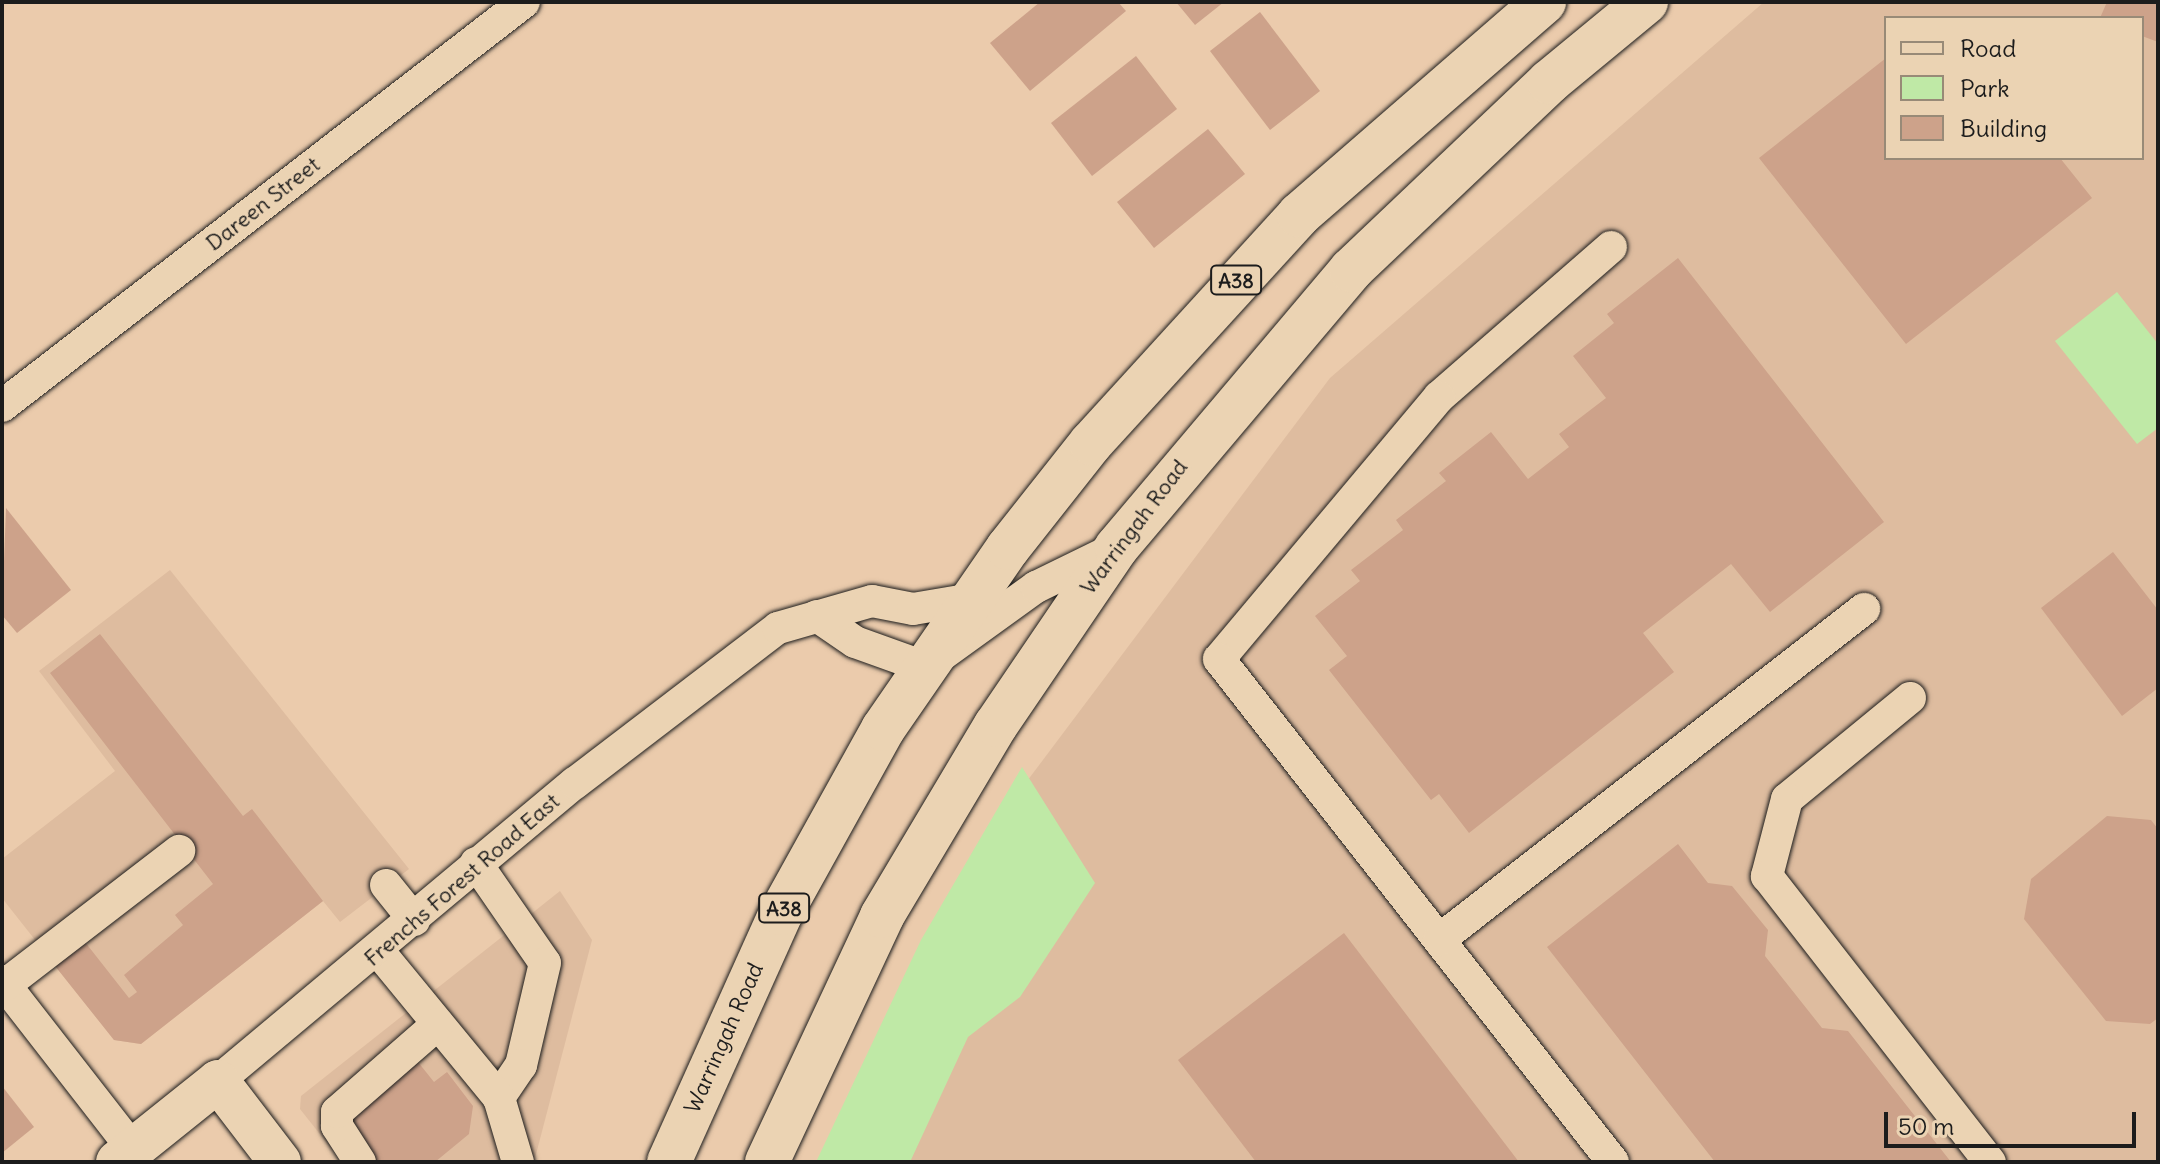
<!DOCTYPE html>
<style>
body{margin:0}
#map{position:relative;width:2160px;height:1164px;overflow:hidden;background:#ebcbac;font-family:Delius,sans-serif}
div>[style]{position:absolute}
.built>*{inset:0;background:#debc9f}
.green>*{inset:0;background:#bfe9a6}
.building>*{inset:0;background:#cda28a}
.roads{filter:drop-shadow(0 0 2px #1c1c1c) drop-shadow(0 0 2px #1c1c1c)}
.minor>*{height:32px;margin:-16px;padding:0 16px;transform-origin:16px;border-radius:16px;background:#ebd3b3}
.major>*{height:42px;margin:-21px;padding:0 21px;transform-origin:21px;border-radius:21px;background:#ebd3b3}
.highway>*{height:44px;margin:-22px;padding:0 22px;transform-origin:22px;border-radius:22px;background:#ebd3b3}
span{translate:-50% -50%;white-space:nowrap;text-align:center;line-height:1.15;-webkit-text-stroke:6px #ebd3b3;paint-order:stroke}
.shield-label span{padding:2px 6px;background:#ebd3b3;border:2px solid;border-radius:6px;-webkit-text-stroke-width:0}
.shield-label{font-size:20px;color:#1c1c1c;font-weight:700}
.street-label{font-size:22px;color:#1c1c1c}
.frame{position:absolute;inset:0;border:4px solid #1c1c1c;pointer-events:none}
.legend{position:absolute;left:1884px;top:16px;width:260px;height:144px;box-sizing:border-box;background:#ebd3b3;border:2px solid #988a77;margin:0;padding:10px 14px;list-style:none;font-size:24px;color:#1c1c1c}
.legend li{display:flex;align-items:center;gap:16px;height:40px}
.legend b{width:40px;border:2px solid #988a77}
.scale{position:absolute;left:1884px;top:1112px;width:252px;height:36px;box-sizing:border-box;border:4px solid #1c1c1c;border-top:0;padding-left:10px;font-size:24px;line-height:28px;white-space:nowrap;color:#1c1c1c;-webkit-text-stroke:6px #ebd3b3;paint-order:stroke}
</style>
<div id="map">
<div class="built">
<div style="clip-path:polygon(evenodd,1764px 2px,2158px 2px,2158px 1162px,860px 1162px,973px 853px,1330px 378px,1764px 2px,1886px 18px,2142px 18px,2142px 158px,1886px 158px,1886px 18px)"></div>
<div style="clip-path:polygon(170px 570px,409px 869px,340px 922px,323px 901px,141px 1044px,114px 1040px,2px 898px,2px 859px,115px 771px,39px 671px)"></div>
<div style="clip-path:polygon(560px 891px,592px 940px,534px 1162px,342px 1162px,300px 1109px,301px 1096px)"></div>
</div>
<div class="green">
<div style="clip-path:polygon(2117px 292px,2158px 344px,2158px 428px,2137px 444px,2055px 341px)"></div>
<div style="clip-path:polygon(1022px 767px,1095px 883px,1020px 997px,968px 1037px,910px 1162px,816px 1162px,921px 940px)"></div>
</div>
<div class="building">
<div style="clip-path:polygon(1040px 2px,1118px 2px,1126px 11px,1030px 91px,990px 43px)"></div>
<div style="clip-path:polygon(1176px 2px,1224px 2px,1195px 25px)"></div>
<div style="clip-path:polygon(2107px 2px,2158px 2px,2158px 42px,2142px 36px,2142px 18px,2100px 18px)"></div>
<div style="clip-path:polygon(1260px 12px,1320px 91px,1270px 130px,1210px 51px)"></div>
<div style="clip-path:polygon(1136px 56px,1177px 109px,1092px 176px,1051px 123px)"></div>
<div style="clip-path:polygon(1886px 58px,1886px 158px,2060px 158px,2092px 198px,1906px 344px,1759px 158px)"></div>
<div style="clip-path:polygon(1208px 129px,1245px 174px,1154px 248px,1117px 202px)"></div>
<div style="clip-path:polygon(1678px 258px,1884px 522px,1770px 612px,1731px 564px,1643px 633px,1674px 672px,1469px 833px,1439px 794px,1431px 800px,1329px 670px,1347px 656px,1315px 616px,1360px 581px,1351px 570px,1403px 530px,1396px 520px,1446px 481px,1439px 473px,1491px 432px,1528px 479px,1569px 447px,1559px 434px,1606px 398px,1573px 356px,1614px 323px,1607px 314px)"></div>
<div style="clip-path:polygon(6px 508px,71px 590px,17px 633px,2px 615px)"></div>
<div style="clip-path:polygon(2113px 552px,2158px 610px,2158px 688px,2122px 716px,2041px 608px)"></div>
<div style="clip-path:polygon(100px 634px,243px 816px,252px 809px,323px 901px,141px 1044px,114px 1040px,55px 966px,85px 942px,129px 998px,137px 992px,124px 975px,183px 925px,175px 915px,213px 884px,50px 673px)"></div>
<div style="clip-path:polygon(2107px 816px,2151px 820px,2158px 829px,2158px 1018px,2150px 1024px,2106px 1021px,2024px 919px,2031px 879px)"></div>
<div style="clip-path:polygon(1678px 844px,1708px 883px,1732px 886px,1768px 930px,1765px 956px,1822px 1028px,1848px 1031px,1951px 1162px,1715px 1162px,1547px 947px)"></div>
<div style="clip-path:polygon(1344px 933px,1519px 1162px,1256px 1162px,1178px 1060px)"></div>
<div style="clip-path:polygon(414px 1057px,434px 1082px,447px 1072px,473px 1106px,469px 1134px,435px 1162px,363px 1162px,345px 1118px)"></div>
<div style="clip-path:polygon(2px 1086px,34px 1127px,2px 1153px)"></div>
</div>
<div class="roads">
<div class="minor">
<div style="left:1611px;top:247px;width:228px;rotate:138.9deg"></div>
<div style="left:1439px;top:397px;width:342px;rotate:130deg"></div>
<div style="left:1219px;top:659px;width:639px;rotate:51.93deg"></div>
<div style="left:2px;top:406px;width:660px;rotate:-37.74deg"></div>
<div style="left:817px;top:616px;width:46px;rotate:34.4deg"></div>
<div style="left:855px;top:642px;width:74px;rotate:19.7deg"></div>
<div style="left:925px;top:667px;width:137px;rotate:-35.8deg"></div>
<div style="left:1036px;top:587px;width:87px;rotate:-26deg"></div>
<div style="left:1910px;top:698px;width:159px;rotate:140.6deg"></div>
<div style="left:1787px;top:799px;width:80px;rotate:104.6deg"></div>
<div style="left:1767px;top:876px;width:363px;rotate:52.1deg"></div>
<div style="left:476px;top:863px;width:121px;rotate:55.4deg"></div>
<div style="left:545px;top:963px;width:105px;rotate:103.2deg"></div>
<div style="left:521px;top:1065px;width:40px;rotate:124deg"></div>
<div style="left:499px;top:1098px;width:67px;rotate:73.5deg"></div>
<div style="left:386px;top:885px;width:45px;rotate:51.3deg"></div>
<div style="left:1439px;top:940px;width:539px;rotate:-37.91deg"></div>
<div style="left:380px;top:953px;width:188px;rotate:50.6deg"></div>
<div style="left:2px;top:981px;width:213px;rotate:52.1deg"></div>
<div style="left:5px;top:985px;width:220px;rotate:-37.6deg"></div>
<div style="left:218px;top:1081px;width:465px;rotate:-39.9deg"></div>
<div style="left:575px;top:783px;width:255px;rotate:-37.4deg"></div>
<div style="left:778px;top:628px;width:98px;rotate:-16deg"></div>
<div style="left:872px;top:601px;width:42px;rotate:11deg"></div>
<div style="left:913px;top:609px;width:60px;rotate:-9.6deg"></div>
<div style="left:360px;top:1162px;width:43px;rotate:-122.6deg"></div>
<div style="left:337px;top:1126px;width:14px;rotate:-90deg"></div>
<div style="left:337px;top:1112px;width:134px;rotate:-41.1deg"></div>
</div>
<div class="major">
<div style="left:117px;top:1162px;width:129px;rotate:-38.7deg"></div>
<div style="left:218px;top:1081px;width:102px;rotate:52.6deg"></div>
</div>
<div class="highway">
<div style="left:669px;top:1162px;width:273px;rotate:-65.8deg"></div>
<div style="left:781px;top:913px;width:210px;rotate:-61deg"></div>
<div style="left:883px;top:729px;width:220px;rotate:-55.4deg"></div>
<div style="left:1008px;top:548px;width:134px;rotate:-51.7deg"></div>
<div style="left:1091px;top:443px;width:309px;rotate:-47.6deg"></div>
<div style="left:1299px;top:215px;width:325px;rotate:-41deg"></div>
<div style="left:767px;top:1162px;width:272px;rotate:-64.9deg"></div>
<div style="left:882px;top:916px;width:222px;rotate:-59.2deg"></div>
<div style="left:996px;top:725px;width:215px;rotate:-55.8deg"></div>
<div style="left:1117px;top:547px;width:363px;rotate:-49.8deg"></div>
<div style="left:1351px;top:270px;width:273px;rotate:-43.5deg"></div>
<div style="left:1549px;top:82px;width:126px;rotate:-39.5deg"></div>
</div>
</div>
<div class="shield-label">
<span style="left:1236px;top:280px">A38</span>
<span style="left:784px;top:908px">A38</span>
</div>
<div class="street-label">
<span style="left:263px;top:204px;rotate:-38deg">Dareen Street</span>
<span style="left:1134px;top:527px;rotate:-53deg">Warringah Road</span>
<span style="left:462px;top:880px;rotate:-41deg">Frenchs Forest Road East</span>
<span style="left:724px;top:1038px;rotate:-66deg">Warringah Road</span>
</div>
<div class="frame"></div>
<ul class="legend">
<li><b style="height:10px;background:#ebd3b3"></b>Road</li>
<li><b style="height:22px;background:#bfe9a6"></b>Park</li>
<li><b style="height:22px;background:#cda28a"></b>Building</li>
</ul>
<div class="scale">50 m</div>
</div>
